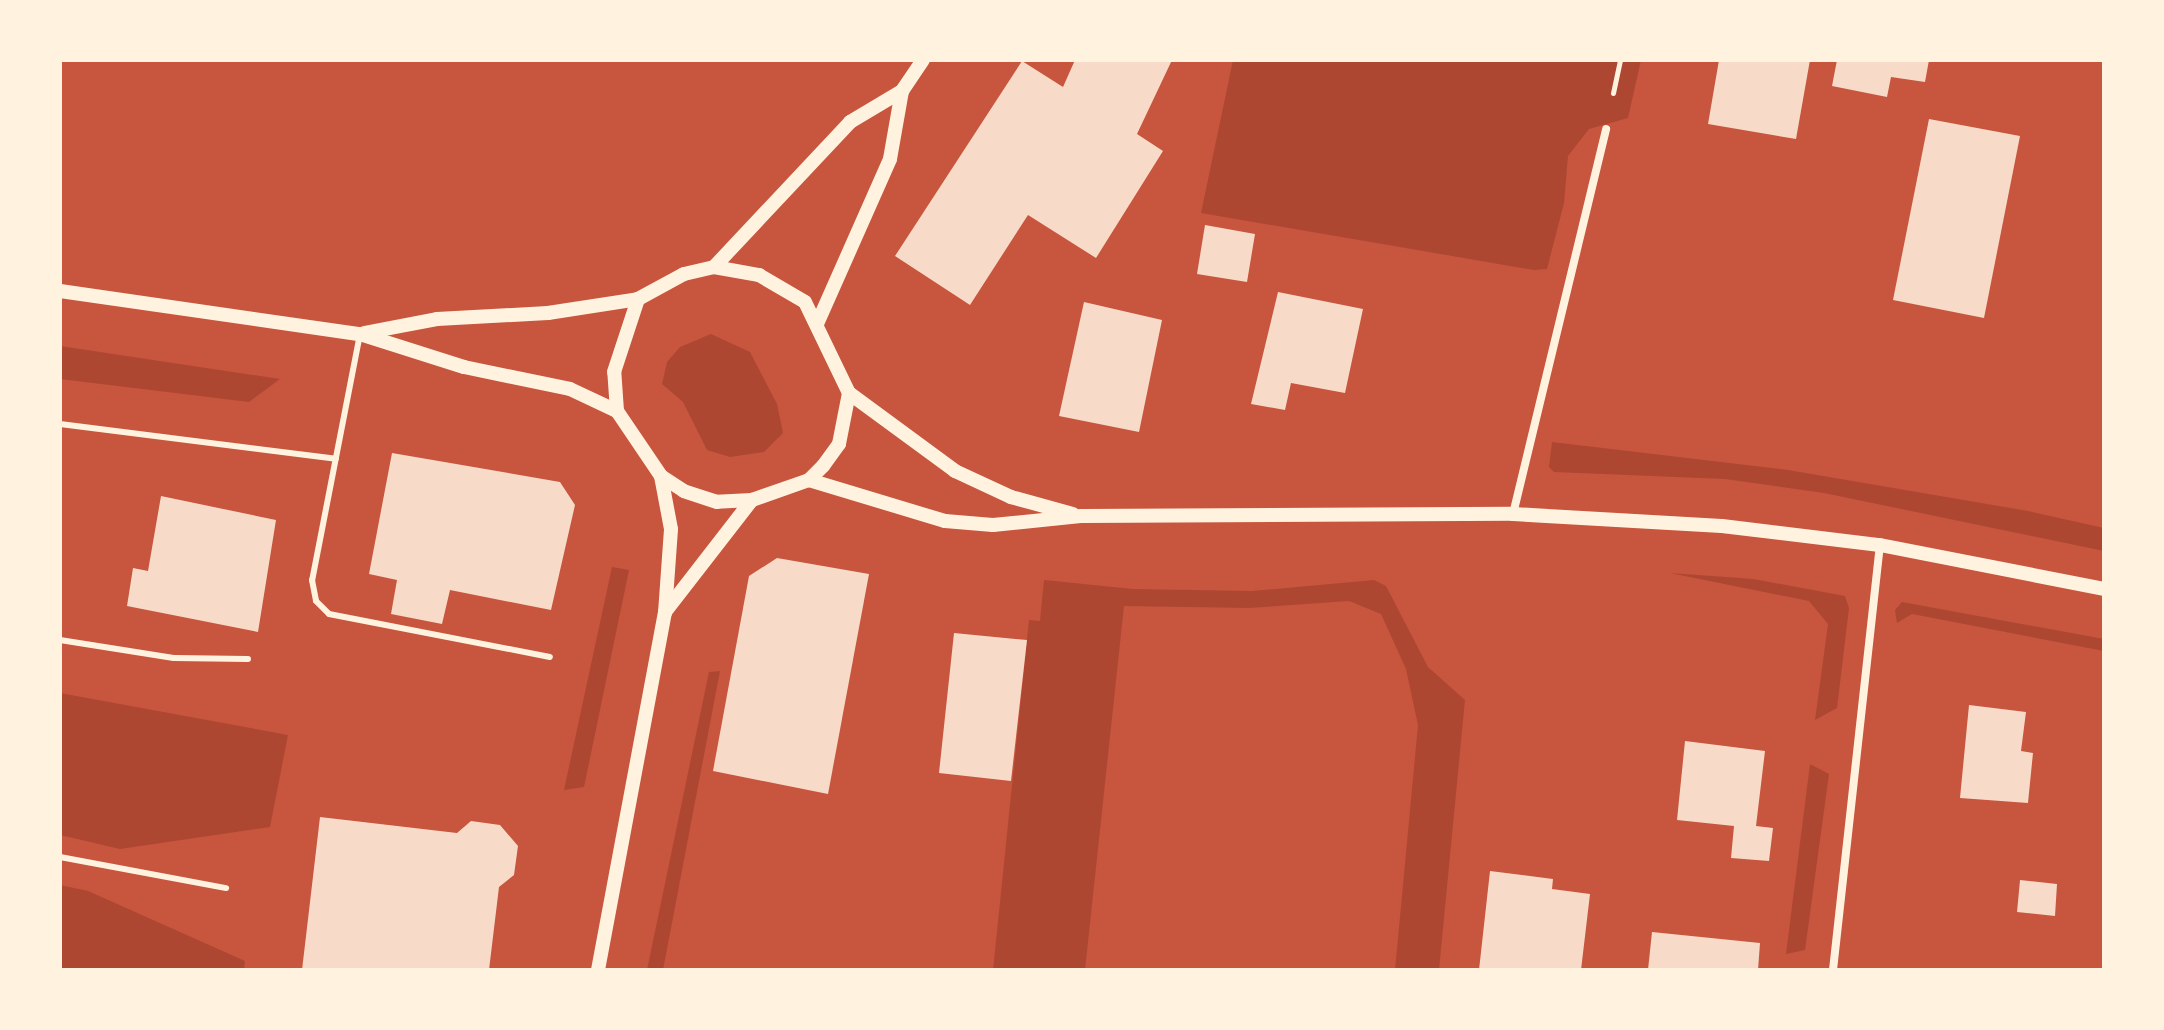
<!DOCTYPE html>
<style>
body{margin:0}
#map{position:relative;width:2164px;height:1030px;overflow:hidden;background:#c8553d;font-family:Barlow,sans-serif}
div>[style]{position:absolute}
.green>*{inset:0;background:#ae4732}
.building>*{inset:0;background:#f7dbc8}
.path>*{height:5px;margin:-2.5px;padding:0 2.5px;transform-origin:2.5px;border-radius:2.5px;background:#fff3e0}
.service>*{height:6px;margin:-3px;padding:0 3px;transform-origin:3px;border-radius:3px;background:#fff3e0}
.minor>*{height:8px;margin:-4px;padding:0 4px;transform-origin:4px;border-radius:4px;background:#fff3e0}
.tertiary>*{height:14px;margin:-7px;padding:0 7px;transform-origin:7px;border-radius:7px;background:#fff3e0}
span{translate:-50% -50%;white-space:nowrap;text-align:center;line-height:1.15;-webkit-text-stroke:8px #fff3e0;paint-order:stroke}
.frame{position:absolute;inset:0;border:62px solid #fff3e0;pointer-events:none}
</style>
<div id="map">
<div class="green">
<div style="clip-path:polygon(1233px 60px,1641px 60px,1628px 118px,1589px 129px,1568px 156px,1564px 203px,1547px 269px,1534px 270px,1201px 213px)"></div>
<div style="clip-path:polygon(711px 334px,750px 352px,777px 404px,783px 433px,764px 452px,730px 457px,707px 450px,683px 402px,662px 384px,667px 362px,680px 347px)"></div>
<div style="clip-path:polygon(60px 346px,280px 379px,249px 402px,60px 379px)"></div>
<div style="clip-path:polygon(1552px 442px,1788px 470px,2028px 511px,2104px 528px,2104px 551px,1824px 493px,1725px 479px,1554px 472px,1549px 467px)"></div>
<div style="clip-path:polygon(612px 567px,629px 570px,584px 787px,564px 790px)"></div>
<div style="clip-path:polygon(1670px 573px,1753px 579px,1845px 596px,1849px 608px,1837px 708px,1815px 720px,1828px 624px,1809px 601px)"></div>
<div style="clip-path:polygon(1374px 580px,1386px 586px,1428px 667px,1465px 700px,1439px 970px,1395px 970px,1418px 725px,1406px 669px,1381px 614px,1349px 601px,1249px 608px,1124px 606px,1085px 970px,993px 970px,1029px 620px,1040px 621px,1044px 580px,1133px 589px,1252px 591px)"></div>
<div style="clip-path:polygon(1902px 602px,2104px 639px,2104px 651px,1912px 614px,1897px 623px,1895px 610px)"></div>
<div style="clip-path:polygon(720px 671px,663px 970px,647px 970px,709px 672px)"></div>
<div style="clip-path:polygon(60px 693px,288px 735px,270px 827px,120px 849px,60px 835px)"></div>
<div style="clip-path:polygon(1810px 764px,1829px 774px,1805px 950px,1786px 954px)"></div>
<div style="clip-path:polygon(60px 885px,88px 891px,245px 961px,244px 970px,60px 970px)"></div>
</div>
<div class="building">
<div style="clip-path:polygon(1075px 60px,1172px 60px,1137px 134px,1163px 151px,1096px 258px,1028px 215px,970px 305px,895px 256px,1022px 61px,1063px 87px)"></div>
<div style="clip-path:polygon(1719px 60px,1810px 60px,1796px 139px,1708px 124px)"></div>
<div style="clip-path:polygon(1837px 60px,1929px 60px,1925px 82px,1891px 77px,1887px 97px,1832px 86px)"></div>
<div style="clip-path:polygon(1929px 119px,2020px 136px,1984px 318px,1893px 300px)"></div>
<div style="clip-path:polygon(1205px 225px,1255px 234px,1247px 282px,1197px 274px)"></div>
<div style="clip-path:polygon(1278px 292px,1363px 309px,1345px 393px,1291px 383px,1285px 410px,1251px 404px)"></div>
<div style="clip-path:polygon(1084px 302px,1162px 320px,1139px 432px,1059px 416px)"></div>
<div style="clip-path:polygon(392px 453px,560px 482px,575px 505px,551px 610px,450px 590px,442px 624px,391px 614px,397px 580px,369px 574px)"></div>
<div style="clip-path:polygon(161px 496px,276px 520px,258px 632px,127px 606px,133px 568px,148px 571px)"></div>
<div style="clip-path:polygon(777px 558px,869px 574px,828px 794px,713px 771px,749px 576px)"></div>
<div style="clip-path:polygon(954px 633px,1027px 640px,1011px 781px,939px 773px)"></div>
<div style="clip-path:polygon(1969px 705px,2026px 712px,2021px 751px,2033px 753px,2028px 803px,1960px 798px)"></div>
<div style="clip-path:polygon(1685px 741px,1765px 751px,1756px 826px,1773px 828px,1769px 861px,1731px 858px,1734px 826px,1677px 820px)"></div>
<div style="clip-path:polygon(320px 817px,457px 833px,471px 821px,500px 825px,518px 846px,514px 875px,499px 887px,489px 970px,302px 970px)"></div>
<div style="clip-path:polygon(1490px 871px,1553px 879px,1552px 889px,1590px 894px,1581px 970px,1479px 970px)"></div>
<div style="clip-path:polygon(2020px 880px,2057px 884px,2055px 916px,2017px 912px)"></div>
<div style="clip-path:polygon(1652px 932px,1760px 943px,1758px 970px,1648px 970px)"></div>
</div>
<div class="path">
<div style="left:1613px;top:93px;width:34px;rotate:-78deg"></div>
</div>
<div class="service">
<div style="left:360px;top:334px;width:251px;rotate:101deg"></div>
<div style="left:312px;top:580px;width:21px;rotate:79deg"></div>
<div style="left:316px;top:601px;width:18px;rotate:45deg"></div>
<div style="left:329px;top:614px;width:225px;rotate:11deg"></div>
<div style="left:60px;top:424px;width:278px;rotate:7.2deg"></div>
<div style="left:60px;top:640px;width:115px;rotate:9deg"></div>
<div style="left:174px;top:658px;width:74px;rotate:0.8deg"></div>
<div style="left:60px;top:857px;width:169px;rotate:10.6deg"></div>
</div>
<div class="minor">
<div style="left:1513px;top:514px;width:396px;rotate:-76.4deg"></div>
<div style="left:1833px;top:970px;width:428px;rotate:-83.7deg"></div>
</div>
<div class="tertiary">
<div style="left:714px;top:267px;width:46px;rotate:10.1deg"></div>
<div style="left:759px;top:275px;width:53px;rotate:30.4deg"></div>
<div style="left:805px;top:302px;width:101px;rotate:64.2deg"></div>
<div style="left:849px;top:393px;width:52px;rotate:101.1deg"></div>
<div style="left:839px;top:444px;width:27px;rotate:126deg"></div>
<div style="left:823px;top:466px;width:20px;rotate:135deg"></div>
<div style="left:809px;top:480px;width:60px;rotate:160.7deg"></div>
<div style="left:752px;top:500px;width:35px;rotate:177deg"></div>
<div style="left:717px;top:502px;width:35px;rotate:-162deg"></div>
<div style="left:684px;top:491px;width:27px;rotate:-147deg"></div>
<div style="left:661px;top:476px;width:78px;rotate:-124.1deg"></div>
<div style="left:617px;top:411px;width:39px;rotate:-94deg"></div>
<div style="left:614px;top:372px;width:77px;rotate:-71.8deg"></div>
<div style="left:638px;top:299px;width:52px;rotate:-28.5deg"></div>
<div style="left:684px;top:274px;width:31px;rotate:-13deg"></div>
<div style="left:714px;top:267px;width:199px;rotate:-46.8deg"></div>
<div style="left:850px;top:122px;width:61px;rotate:-30.8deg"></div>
<div style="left:60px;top:291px;width:303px;rotate:8.2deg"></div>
<div style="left:360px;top:334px;width:109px;rotate:17.6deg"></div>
<div style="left:464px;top:367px;width:108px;rotate:11.7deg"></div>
<div style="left:570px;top:389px;width:52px;rotate:25.1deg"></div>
<div style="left:817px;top:324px;width:180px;rotate:-66.1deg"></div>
<div style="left:890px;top:159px;width:69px;rotate:-80deg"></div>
<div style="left:902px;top:91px;width:37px;rotate:-56deg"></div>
<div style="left:364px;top:333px;width:74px;rotate:-10.9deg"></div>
<div style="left:437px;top:319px;width:111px;rotate:-3.1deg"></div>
<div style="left:548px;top:313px;width:91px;rotate:-8.8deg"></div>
<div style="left:849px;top:393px;width:132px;rotate:36.3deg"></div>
<div style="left:955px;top:471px;width:62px;rotate:24.9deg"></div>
<div style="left:1011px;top:497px;width:64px;rotate:15.3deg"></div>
<div style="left:809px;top:480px;width:142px;rotate:16.8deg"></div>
<div style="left:945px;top:521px;width:48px;rotate:4.8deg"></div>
<div style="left:993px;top:525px;width:88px;rotate:-5.8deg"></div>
<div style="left:1081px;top:516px;width:432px;rotate:-0.3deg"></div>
<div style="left:1513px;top:514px;width:209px;rotate:3.3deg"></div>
<div style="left:1722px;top:526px;width:159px;rotate:6.9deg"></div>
<div style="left:1880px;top:545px;width:228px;rotate:11.1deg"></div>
<div style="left:665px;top:612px;width:142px;rotate:-52.2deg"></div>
<div style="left:598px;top:970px;width:363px;rotate:-79.4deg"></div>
<div style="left:665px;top:613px;width:84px;rotate:-85.9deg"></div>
<div style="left:671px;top:529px;width:54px;rotate:-100.7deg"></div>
</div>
<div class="frame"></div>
</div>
